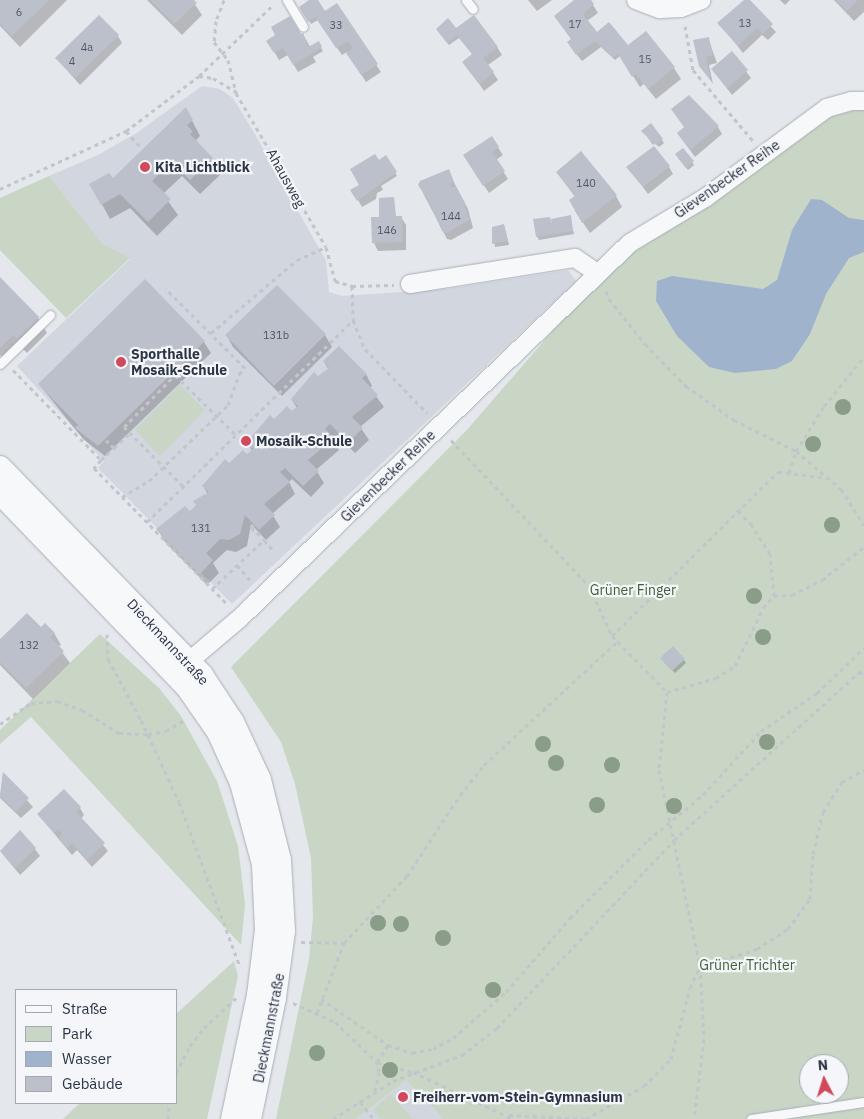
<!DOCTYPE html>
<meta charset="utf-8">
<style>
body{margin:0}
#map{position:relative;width:864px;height:1119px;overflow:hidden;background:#e4e7ec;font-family:"IBM Plex Sans",sans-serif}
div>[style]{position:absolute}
.built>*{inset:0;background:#d2d6de}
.green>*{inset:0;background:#c9d6c5}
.water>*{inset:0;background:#9fb4cc}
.shadow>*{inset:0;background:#0003}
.building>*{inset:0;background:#bbc0ca}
.path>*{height:3px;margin-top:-1.5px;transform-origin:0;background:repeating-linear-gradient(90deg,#c2c5cb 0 4px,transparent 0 8px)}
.roads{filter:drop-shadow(0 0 1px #a9aeb7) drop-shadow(0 0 1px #a9aeb7)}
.service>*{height:9px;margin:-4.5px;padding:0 4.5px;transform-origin:4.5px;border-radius:4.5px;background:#f7f8fa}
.minor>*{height:18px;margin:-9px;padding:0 9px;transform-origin:9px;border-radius:9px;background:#f7f8fa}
.tertiary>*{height:22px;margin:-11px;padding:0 11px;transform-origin:11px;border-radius:11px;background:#f7f8fa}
.trees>*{width:16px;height:16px;margin:-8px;border-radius:50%;background:#899d89}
.dots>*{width:14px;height:14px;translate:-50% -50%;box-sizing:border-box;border:2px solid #f4f6f9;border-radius:50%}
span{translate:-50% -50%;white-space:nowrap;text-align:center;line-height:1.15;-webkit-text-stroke:4.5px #f4f6f9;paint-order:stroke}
.number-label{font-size:11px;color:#4f5766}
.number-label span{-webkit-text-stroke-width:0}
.poi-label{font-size:14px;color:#2b3445;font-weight:700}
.left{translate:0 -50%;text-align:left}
.street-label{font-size:14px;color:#2b3445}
.park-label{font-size:14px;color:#3f6138}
.legend{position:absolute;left:15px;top:989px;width:162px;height:115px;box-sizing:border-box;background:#f4f6f9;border:1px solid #a4a8b1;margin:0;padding:6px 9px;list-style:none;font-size:15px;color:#2b3445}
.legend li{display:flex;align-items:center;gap:10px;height:25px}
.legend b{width:25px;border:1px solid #a4a8b1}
.north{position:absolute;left:799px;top:1054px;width:50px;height:50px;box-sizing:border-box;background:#f4f6f9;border:1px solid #a4a8b1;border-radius:50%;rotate:355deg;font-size:14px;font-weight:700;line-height:20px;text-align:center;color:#2b3445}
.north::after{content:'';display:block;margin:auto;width:18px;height:22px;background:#d1495b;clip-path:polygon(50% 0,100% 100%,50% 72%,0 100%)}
</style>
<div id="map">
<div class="built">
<div style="clip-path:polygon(202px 86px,220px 89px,233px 98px,256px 136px,326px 261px,329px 292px,342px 296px,447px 289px,568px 270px,576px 281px,232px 604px,98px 468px,104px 461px,17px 366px,130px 259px,103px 244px,49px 176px,98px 155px,135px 134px)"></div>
<div style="clip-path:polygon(406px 1080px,443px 1119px,356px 1119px)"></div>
</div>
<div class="green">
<div style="clip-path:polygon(evenodd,864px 106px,864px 1119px,443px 1119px,406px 1080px,356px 1119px,276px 1119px,309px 959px,313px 917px,311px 858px,295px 784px,281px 742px,231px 667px,466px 431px,600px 276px,829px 115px,864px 106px,809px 1064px,839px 1064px,839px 1094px,809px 1094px,809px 1064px)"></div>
<div style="clip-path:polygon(49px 176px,103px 244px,130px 258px,66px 318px,0 250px,0 198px)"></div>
<div style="clip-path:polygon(180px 385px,205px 410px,160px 456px,135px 430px)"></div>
<div style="clip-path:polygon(100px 634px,159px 688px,181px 716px,217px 781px,238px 846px,245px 904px,241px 945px,31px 717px,0 744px,0 730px)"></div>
<div style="clip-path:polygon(234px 961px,238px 976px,207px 1119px,63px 1119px,80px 1103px,176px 1103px,176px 1014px)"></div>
<div style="clip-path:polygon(390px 1094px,413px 1119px,381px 1119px,373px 1110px)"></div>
</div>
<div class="water">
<div style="clip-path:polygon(811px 199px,822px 200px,849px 218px,864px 220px,864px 252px,849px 258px,826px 294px,810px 334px,792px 361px,776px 369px,735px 373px,709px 367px,677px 336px,656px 301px,657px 281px,672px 276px,763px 289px,777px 280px,792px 230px)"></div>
</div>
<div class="shadow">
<div style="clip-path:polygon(0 0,67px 0,20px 47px,0 26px)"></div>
<div style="clip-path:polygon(147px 0,192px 0,202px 15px,182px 35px)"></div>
<div style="clip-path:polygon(312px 0,316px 0,325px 12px,336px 5px,381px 72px,366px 82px,347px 52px,342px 55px,318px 20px,311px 24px,301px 7px)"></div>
<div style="clip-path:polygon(528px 0,552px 0,537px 11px)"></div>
<div style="clip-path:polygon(576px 0,589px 0,593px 5px,598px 13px,587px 21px,600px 38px,627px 46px,674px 68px,681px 79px,656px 99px,644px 84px,640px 87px,620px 56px,615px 60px,601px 47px,582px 61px,573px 50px,572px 40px,555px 16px)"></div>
<div style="clip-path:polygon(746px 0,776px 32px,768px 40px,762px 35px,743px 53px,719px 23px)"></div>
<div style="clip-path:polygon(780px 0,790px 0,785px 5px)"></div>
<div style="clip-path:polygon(834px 0,864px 0,864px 12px,854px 21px)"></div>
<div style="clip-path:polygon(456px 30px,497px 47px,502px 55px,488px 65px,498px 80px,484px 91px,464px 62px,473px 55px,459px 38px,449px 45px,439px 32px)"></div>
<div style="clip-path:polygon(303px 34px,310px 47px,318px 43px,323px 51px,313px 57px,316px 62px,298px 72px,288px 55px,279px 60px,268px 41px,277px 36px)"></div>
<div style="clip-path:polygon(118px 36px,122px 43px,80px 85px,57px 59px)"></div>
<div style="clip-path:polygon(708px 38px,717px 63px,709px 65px,713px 84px,700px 66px)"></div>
<div style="clip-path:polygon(732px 53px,751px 78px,732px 95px,712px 69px)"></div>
<div style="clip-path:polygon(186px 109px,200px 136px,196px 140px,221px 174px,200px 194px,182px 176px,163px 194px,178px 215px,157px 236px,130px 208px,110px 219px,91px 184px,112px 180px)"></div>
<div style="clip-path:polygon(673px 110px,718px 127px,722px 134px,695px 157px,678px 134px,685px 128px)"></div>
<div style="clip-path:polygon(643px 131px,662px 140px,664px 143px,659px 147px,655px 143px,653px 145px)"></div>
<div style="clip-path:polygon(491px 137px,503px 155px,496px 160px,508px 179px,489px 193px,469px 163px)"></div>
<div style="clip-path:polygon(386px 157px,397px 176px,381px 186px,383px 190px,377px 193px,376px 199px,362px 207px,352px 190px,361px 185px,378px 161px)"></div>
<div style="clip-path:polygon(678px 158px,692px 162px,694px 165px,688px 170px)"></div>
<div style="clip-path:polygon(628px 167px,669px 167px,673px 174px,648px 194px)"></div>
<div style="clip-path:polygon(448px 171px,468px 209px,473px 228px,451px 240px,447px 239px,423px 193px,422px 182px)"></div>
<div style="clip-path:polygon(557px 172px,616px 196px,622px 207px,590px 233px,575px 211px,575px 197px)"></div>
<div style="clip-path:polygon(394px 199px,396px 217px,401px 217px,406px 225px,406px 250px,378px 251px,374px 243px,373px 219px,381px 218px)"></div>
<div style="clip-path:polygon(570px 217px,574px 234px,539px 240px,537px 236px,549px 218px,552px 224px)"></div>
<div style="clip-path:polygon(504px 225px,509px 245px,495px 247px,493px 228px)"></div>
<div style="clip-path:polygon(0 278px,38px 318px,47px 333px,27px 353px,23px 349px,8px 363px,0 355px)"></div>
<div style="clip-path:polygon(277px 287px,325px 335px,332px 347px,282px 396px,233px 347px,227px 336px)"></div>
<div style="clip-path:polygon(204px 342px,211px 353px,105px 456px,83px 439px,39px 384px)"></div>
<div style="clip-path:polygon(324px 362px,366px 374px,372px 386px,370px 388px,384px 407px,360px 427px,369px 440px,355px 453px,337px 435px,333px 439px,339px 450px,316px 470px,324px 483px,311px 497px,292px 479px,289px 482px,295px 494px,272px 514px,280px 527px,266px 540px,251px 524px,247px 546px,236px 552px,227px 550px,213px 563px,219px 573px,207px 585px,164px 541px,158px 530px,190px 512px,208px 494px,203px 486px,229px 465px,247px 456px,252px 451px,248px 443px,274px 421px,297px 408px,292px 400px,329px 370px)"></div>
<div style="clip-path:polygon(41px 629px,54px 633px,61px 645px,58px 647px,70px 663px,33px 699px,0 665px,0 641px)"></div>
<div style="clip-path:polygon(684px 660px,686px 663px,675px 673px,664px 662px)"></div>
<div style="clip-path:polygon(3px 773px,33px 807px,21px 818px,0 798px)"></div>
<div style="clip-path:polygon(80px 808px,84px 815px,81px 819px,108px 851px,92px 867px,77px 850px,72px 855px,38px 814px)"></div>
<div style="clip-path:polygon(35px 849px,40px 856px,20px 875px,1px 852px)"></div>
</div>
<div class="building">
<div style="clip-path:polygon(0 0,49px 0,12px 36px,0 24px)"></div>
<div style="clip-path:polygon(150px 0,194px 0,197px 3px,174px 24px)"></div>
<div style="clip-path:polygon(309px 0,318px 0,325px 11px,337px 3px,378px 64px,361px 75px,346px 53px,353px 48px,348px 41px,336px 48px,315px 17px,308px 22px,299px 7px)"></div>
<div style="clip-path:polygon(574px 0,591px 0,594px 4px,583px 14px,597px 32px,609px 22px,628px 45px,646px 31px,675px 67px,648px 89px,636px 74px,632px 77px,618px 54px,613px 58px,595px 41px,576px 55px,567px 42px,571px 39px,554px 16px)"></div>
<div style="clip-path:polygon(744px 0,750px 0,773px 24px,763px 34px,757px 28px,738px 46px,717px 23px)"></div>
<div style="clip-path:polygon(836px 0,858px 0,847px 11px)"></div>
<div style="clip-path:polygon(99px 15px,119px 35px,75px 78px,55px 58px)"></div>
<div style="clip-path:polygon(474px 15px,498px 47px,483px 58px,494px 72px,479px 84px,462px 62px,472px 54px,457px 35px,447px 43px,436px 29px,448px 18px,456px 28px)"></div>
<div style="clip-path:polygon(290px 16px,301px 34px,303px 33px,308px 47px,319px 41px,322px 47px,293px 65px,283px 48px,274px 53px,266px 41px,275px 35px,271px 27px)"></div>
<div style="clip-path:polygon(709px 37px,713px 55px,706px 57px,711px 81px,699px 66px,693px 40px)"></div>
<div style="clip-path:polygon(732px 51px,748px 70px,727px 88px,711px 69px)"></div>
<div style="clip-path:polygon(689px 95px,719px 126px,690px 150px,677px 133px,684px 127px,671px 109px)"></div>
<div style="clip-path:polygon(186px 107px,193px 120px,187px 125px,193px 132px,190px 134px,213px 158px,190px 180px,172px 161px,152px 181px,171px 199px,148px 222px,120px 194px,101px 205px,89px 184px,109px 173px,113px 178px)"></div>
<div style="clip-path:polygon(651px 123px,663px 139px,656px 145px,641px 131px)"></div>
<div style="clip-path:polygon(492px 136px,499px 147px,492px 152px,505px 171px,483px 186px,463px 155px)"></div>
<div style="clip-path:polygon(654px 146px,670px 166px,643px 187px,626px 167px)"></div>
<div style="clip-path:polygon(683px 148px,694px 161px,686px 168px,675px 154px)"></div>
<div style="clip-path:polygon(581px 151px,617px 195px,582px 223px,569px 200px,575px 196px,556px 172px)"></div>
<div style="clip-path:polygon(375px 154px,379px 160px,386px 155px,397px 172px,357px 201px,350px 190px,359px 185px,350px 169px)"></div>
<div style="clip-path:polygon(449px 169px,454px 182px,450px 184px,452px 188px,455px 186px,464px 201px,469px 220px,447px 233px,442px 231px,430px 203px,418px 185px,420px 181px)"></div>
<div style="clip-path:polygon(394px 197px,395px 216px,402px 216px,403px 242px,372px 243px,371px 217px,379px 217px,379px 198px)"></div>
<div style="clip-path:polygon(571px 215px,573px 231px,536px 237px,533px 219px,550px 217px,553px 231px,551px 219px)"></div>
<div style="clip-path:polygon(504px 224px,508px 241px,492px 244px,492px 227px)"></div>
<div style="clip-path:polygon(0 277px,39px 317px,17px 339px,13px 335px,0 348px)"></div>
<div style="clip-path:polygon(145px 279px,205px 341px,98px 446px,75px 428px,78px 425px,38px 384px)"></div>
<div style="clip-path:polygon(277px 285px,326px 334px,274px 386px,225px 335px)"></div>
<div style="clip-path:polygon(339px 346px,367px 374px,362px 378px,378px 395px,352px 417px,363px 428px,348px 443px,330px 424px,325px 429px,334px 438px,308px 460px,319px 471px,303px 486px,285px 468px,280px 472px,290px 482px,264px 504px,275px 515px,259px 530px,245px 515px,240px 534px,229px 540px,220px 539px,206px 553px,213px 560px,200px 574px,156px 529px,185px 506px,190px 511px,196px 505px,193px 501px,209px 492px,202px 486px,225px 459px,229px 463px,243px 450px,247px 454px,253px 449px,246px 443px,270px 415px,274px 419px,287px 406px,292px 411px,298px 406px,291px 399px,314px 372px,318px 376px,329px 368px,323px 361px)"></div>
<div style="clip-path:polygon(27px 613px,41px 627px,45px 623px,55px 633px,50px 637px,64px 651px,26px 688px,0 662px,0 639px)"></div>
<div style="clip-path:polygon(673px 646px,685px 659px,672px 671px,660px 658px)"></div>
<div style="clip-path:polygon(3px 772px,29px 798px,16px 812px,0 796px)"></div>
<div style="clip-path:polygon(64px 789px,81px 807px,76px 812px,105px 843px,87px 860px,72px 843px,67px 848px,58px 838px,62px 834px,58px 829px,54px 833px,37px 814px)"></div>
<div style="clip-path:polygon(20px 830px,36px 848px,15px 868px,0 851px)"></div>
</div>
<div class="path">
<div style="left:224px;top:0;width:22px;rotate:111deg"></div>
<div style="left:216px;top:21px;width:21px;rotate:95deg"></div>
<div style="left:214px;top:42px;width:23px;rotate:52deg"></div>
<div style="left:228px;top:60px;width:34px;rotate:76deg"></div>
<div style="left:236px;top:93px;width:178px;rotate:59.7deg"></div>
<div style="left:326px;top:247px;width:35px;rotate:75deg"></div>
<div style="left:335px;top:281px;width:18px;rotate:16deg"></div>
<div style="left:352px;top:286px;width:42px;rotate:-1.4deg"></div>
<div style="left:685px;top:26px;width:45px;rotate:79.7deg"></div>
<div style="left:693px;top:70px;width:94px;rotate:49.7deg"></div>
<div style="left:199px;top:76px;width:14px;rotate:8deg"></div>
<div style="left:213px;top:78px;width:27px;rotate:31deg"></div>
<div style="left:126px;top:131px;width:24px;rotate:48deg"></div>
<div style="left:0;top:189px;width:139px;rotate:-24.7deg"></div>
<div style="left:126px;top:131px;width:91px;rotate:-37deg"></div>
<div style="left:199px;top:76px;width:104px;rotate:-43.8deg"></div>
<div style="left:352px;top:286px;width:34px;rotate:88deg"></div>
<div style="left:353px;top:320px;width:31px;rotate:68deg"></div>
<div style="left:365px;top:349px;width:89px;rotate:45.9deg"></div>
<div style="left:606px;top:291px;width:9px;rotate:69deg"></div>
<div style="left:609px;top:299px;width:58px;rotate:51.3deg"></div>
<div style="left:645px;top:344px;width:59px;rotate:45.7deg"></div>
<div style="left:686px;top:386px;width:59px;rotate:35.3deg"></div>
<div style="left:734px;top:420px;width:69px;rotate:26.6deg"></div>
<div style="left:796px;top:451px;width:59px;rotate:40.2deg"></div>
<div style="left:841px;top:489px;width:43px;rotate:57.4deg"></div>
<div style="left:211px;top:333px;width:113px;rotate:-40.3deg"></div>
<div style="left:297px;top:260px;width:32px;rotate:-24deg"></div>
<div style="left:13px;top:370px;width:126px;rotate:45.6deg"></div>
<div style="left:101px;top:460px;width:11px;rotate:131deg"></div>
<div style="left:94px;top:468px;width:192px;rotate:45.6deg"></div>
<div style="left:451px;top:440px;width:201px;rotate:46.6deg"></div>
<div style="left:589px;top:586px;width:55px;rotate:65.3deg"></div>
<div style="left:612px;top:636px;width:78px;rotate:45.5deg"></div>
<div style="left:667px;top:692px;width:78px;rotate:95.9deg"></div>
<div style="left:659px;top:770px;width:201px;rotate:78.2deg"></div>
<div style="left:700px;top:967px;width:72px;rotate:86.8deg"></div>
<div style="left:704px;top:1039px;width:81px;rotate:97.1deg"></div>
<div style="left:114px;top:448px;width:22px;rotate:-43deg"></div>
<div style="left:101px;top:460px;width:18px;rotate:-43deg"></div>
<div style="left:114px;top:448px;width:11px;rotate:-135deg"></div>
<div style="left:789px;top:473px;width:23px;rotate:-72deg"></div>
<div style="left:796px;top:451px;width:53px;rotate:-58.1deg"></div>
<div style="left:824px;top:406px;width:63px;rotate:-50.8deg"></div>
<div style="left:183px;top:486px;width:83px;rotate:-135deg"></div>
<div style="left:124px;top:427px;width:73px;rotate:-45.6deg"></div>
<div style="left:175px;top:375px;width:84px;rotate:44.5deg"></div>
<div style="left:122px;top:497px;width:31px;rotate:-31deg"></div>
<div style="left:149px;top:481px;width:110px;rotate:-43.9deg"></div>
<div style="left:228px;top:405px;width:33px;rotate:-70deg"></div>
<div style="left:239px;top:374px;width:8px;rotate:-45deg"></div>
<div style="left:245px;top:368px;width:112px;rotate:-135deg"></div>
<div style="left:147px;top:522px;width:289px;rotate:-44.4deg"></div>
<div style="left:254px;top:525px;width:4px;rotate:146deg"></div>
<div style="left:251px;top:527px;width:18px;rotate:45deg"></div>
<div style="left:237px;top:565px;width:23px;rotate:49deg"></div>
<div style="left:212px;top:589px;width:71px;rotate:-43.3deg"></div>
<div style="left:264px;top:540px;width:12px;rotate:48deg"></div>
<div style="left:774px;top:596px;width:18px;rotate:-3deg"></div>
<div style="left:792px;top:595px;width:34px;rotate:-27deg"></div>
<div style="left:822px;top:580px;width:53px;rotate:-38.2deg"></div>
<div style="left:107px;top:634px;width:25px;rotate:88deg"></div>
<div style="left:108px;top:659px;width:69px;rotate:61.6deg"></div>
<div style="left:141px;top:720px;width:90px;rotate:65.1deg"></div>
<div style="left:179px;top:802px;width:176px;rotate:69.7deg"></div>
<div style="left:612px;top:636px;width:233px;rotate:-44.7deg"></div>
<div style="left:778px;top:472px;width:51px;rotate:6.7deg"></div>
<div style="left:860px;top:671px;width:8px;rotate:60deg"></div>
<div style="left:667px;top:692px;width:51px;rotate:-15.9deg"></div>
<div style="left:716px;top:678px;width:22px;rotate:-32deg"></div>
<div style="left:735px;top:666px;width:64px;rotate:-64.2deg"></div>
<div style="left:763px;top:608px;width:16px;rotate:-47deg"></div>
<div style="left:774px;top:596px;width:42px;rotate:-95.4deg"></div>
<div style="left:770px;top:554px;width:34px;rotate:-122deg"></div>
<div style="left:752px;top:525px;width:20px;rotate:-135deg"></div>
<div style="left:0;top:724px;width:37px;rotate:-34deg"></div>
<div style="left:31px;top:703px;width:26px;rotate:-4deg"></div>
<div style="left:57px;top:701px;width:27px;rotate:20deg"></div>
<div style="left:82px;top:710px;width:44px;rotate:31.9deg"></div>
<div style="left:119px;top:733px;width:29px;rotate:2deg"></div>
<div style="left:148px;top:734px;width:18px;rotate:-9deg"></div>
<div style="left:166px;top:731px;width:21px;rotate:-31deg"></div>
<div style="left:301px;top:942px;width:43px;rotate:1.3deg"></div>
<div style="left:344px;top:943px;width:92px;rotate:-46.8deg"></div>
<div style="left:407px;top:876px;width:97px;rotate:-56.8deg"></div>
<div style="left:460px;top:795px;width:38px;rotate:-51deg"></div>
<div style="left:484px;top:765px;width:181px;rotate:-42.8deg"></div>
<div style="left:321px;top:999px;width:81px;rotate:34.5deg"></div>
<div style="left:388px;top:1045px;width:25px;rotate:18deg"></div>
<div style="left:412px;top:1053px;width:21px;rotate:-11deg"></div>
<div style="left:433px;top:1049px;width:23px;rotate:-29deg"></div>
<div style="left:453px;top:1038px;width:70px;rotate:-41deg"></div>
<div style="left:506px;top:992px;width:98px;rotate:-49.1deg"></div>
<div style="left:570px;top:918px;width:110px;rotate:-45deg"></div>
<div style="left:648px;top:840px;width:71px;rotate:-39.3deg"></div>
<div style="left:703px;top:795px;width:86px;rotate:-47.8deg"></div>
<div style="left:761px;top:731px;width:68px;rotate:-34.2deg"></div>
<div style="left:817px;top:693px;width:65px;rotate:-43.8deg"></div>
<div style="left:293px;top:1003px;width:46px;rotate:24.3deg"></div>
<div style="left:335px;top:1022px;width:58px;rotate:43.6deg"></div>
<div style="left:377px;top:1062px;width:37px;rotate:16deg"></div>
<div style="left:413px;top:1072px;width:110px;rotate:25.2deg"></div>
<div style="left:317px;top:1013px;width:75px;rotate:-68.9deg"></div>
<div style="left:176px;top:1073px;width:30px;rotate:-63deg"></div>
<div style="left:190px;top:1046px;width:23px;rotate:-52deg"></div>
<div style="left:204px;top:1028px;width:44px;rotate:-43.2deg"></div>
<div style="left:375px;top:1091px;width:19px;rotate:-78deg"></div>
<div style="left:379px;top:1072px;width:10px;rotate:-101deg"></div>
<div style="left:377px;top:1062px;width:20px;rotate:-57deg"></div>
<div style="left:360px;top:1102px;width:22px;rotate:51deg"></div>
<div style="left:509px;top:1115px;width:79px;rotate:2.9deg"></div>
<div style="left:168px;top:1119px;width:16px;rotate:-86deg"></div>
<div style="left:333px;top:1119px;width:71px;rotate:-32.3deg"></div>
<div style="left:393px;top:1081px;width:74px;rotate:-20.6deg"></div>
<div style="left:462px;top:1055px;width:44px;rotate:-37.6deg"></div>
<div style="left:497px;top:1028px;width:258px;rotate:-46.7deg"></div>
<div style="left:674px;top:840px;width:256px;rotate:-42.2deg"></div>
<div style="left:586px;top:1119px;width:67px;rotate:-29.6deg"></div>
<div style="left:644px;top:1086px;width:38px;rotate:-45deg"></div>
<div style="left:671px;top:1059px;width:73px;rotate:-75deg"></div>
<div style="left:690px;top:988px;width:23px;rotate:-65deg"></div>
<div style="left:700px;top:967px;width:60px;rotate:-17.5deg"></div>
<div style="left:757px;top:949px;width:37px;rotate:-33deg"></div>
<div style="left:788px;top:929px;width:37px;rotate:-54deg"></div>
<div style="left:810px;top:899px;width:45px;rotate:-86.2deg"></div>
<div style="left:813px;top:854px;width:43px;rotate:-76.6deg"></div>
<div style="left:823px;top:812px;width:36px;rotate:-58deg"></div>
<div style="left:842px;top:782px;width:25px;rotate:-29deg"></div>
</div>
<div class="roads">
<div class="service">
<div style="left:287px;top:0;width:31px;rotate:59deg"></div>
<div style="left:466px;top:0;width:11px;rotate:52deg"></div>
<div style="left:0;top:364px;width:70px;rotate:-44.4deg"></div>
<div style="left:751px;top:1119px;width:114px;rotate:-8.6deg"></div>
</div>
<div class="minor">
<div style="left:636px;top:0;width:26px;rotate:21deg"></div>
<div style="left:660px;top:9px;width:21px;rotate:-3deg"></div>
<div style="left:681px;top:8px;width:22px;rotate:-21deg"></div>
<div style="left:410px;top:284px;width:167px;rotate:-9deg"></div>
<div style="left:575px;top:258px;width:27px;rotate:34deg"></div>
<div style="left:180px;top:669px;width:79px;rotate:-40.4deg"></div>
<div style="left:240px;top:618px;width:541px;rotate:-43.88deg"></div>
<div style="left:630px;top:243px;width:87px;rotate:-31deg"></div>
<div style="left:705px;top:198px;width:152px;rotate:-36.4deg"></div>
<div style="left:827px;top:108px;width:25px;rotate:-16deg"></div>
<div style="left:851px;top:101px;width:13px"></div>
</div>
<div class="tertiary">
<div style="left:0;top:467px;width:290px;rotate:45.8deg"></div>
<div style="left:202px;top:675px;width:56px;rotate:56.6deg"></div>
<div style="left:233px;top:722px;width:64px;rotate:65deg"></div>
<div style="left:260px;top:780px;width:82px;rotate:76deg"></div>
<div style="left:280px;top:860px;width:71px;rotate:86.8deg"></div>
<div style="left:284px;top:931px;width:68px;rotate:97.7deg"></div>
<div style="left:275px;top:998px;width:124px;rotate:101.7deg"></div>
<div style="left:0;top:493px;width:268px;rotate:46.1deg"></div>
<div style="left:186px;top:686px;width:56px;rotate:55.2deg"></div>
<div style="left:218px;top:732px;width:56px;rotate:65.7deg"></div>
<div style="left:241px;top:783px;width:84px;rotate:74.8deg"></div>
<div style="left:263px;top:864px;width:66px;rotate:87.4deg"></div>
<div style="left:266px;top:930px;width:65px;rotate:97deg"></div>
<div style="left:258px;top:995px;width:127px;rotate:101.8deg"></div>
</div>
</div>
<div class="trees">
<div style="left:843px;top:407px"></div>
<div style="left:813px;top:444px"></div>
<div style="left:832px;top:525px"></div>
<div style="left:754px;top:596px"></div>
<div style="left:763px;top:637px"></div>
<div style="left:767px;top:742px"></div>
<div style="left:543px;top:744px"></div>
<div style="left:556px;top:763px"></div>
<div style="left:612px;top:765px"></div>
<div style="left:597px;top:805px"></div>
<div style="left:674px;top:806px"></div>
<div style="left:378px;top:923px"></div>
<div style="left:401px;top:924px"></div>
<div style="left:443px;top:938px"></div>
<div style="left:493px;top:990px"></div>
<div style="left:317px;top:1053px"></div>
<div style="left:390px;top:1070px"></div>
</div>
<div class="dots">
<div style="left:145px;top:167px;background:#d1495b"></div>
<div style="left:121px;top:362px;background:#d1495b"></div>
<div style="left:246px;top:441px;background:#d1495b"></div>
<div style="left:403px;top:1097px;background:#d1495b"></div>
</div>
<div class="number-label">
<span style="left:19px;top:12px">6</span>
<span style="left:745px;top:23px">13</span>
<span style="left:575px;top:24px">17</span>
<span style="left:336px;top:25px">33</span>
<span style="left:87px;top:47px">4a</span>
<span style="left:645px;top:59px">15</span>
<span style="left:72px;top:61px">4</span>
<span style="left:586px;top:183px">140</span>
<span style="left:451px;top:216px">144</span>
<span style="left:387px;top:230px">146</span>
<span style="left:276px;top:335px">131b</span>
<span style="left:201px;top:528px">131</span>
<span style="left:29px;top:645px">132</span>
</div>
<div class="poi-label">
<span class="left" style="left:155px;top:167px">Kita Lichtblick</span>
<span class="left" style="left:131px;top:362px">Sporthalle<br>Mosaik-Schule</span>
<span class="left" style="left:256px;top:441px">Mosaik-Schule</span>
<span class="left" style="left:413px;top:1097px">Freiherr-vom-Stein-Gymnasium</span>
</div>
<div class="street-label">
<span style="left:286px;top:178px;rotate:61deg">Ahausweg</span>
<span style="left:727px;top:179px;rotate:-35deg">Gievenbecker Reihe</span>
<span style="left:388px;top:476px;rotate:-44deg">Gievenbecker Reihe</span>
<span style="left:168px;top:642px;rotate:47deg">Dieckmannstraße</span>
<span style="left:269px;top:1028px;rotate:-79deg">Dieckmannstraße</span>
</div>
<div class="park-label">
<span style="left:633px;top:590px">Grüner Finger</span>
<span style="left:747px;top:965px">Grüner Trichter</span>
</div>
<ul class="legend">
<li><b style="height:6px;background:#f7f8fa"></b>Straße</li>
<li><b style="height:14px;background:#c9d6c5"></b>Park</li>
<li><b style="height:14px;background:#9fb4cc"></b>Wasser</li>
<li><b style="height:14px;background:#bbc0ca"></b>Gebäude</li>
</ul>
<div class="north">N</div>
</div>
